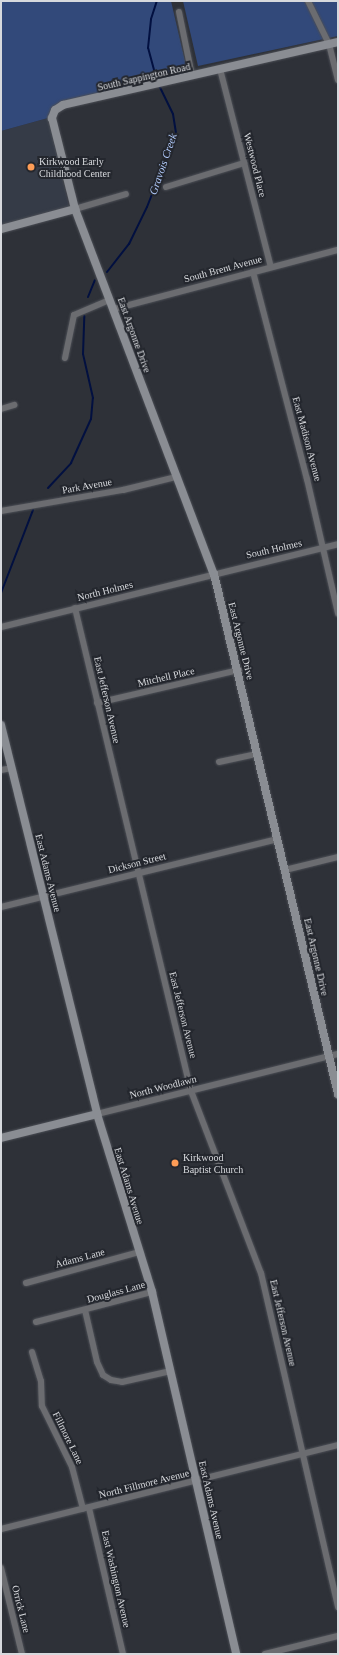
<!DOCTYPE html>
<style>
body{margin:0}
#map{position:relative;width:339px;height:1655px;overflow:hidden;background:#2e3138;font-family:"Times New Roman",serif}
div>[style]{position:absolute}
.built>*{inset:0;background:#353b47}
.green>*{inset:0;background:#32497a}
.stream>*{height:2px;margin:-1px;padding:0 1px;transform-origin:1px;border-radius:1px;background:#021040}
.roads{filter:drop-shadow(0 0 1px #4c4f56) drop-shadow(0 0 1px #4c4f56)}
.street>*{height:6px;margin:-3px;padding:0 3px;transform-origin:3px;border-radius:3px;background:#6b6c70}
.secondary>*{height:8px;margin:-4px;padding:0 4px;transform-origin:4px;border-radius:4px;background:#8a8d93}
.dots>*{width:11px;height:11px;translate:-50% -50%;box-sizing:border-box;border:2px solid #24272e;border-radius:50%}
span{translate:-50% -50%;white-space:nowrap;text-align:center;line-height:1.15;-webkit-text-stroke:4px #24272e;paint-order:stroke}
.street-label{font-size:10px;color:#d7d9dd}
.poi-label{font-size:10px;color:#d7d9dd}
.left{translate:0 -50%;text-align:left}
.water-label{font-size:11px;color:#b0c9fa;font-style:italic}
.frame{position:absolute;inset:0;border:2px solid #d7d9dd;pointer-events:none}
</style>
<div id="map">
<div class="built">
<div style="clip-path:polygon(48px 118px,69px 207px,1px 226px,1px 131px)"></div>
</div>
<div class="green">
<div style="clip-path:polygon(1px 1px,171px 1px,188px 74px,53px 107px,48px 118px,1px 131px)"></div>
<div style="clip-path:polygon(183px 1px,338px 1px,338px 36px,198px 66px)"></div>
</div>
<div class="stream">
<div style="left:157px;top:81px;width:34px;rotate:-105deg"></div>
<div style="left:148px;top:48px;width:29px;rotate:-84deg"></div>
<div style="left:151px;top:19px;width:19px;rotate:-72deg"></div>
<div style="left:107px;top:272px;width:36px;rotate:-52deg"></div>
<div style="left:129px;top:244px;width:41px;rotate:-64.1deg"></div>
<div style="left:147px;top:207px;width:79px;rotate:-68.6deg"></div>
<div style="left:176px;top:133px;width:19px;rotate:-99deg"></div>
<div style="left:173px;top:114px;width:32px;rotate:-116deg"></div>
<div style="left:88px;top:297px;width:18px;rotate:-68deg"></div>
<div style="left:48px;top:488px;width:34px;rotate:-47deg"></div>
<div style="left:71px;top:463px;width:48px;rotate:-65.6deg"></div>
<div style="left:91px;top:419px;width:21px;rotate:-85deg"></div>
<div style="left:93px;top:398px;width:45px;rotate:-102.8deg"></div>
<div style="left:83px;top:354px;width:38px;rotate:-88deg"></div>
<div style="left:1px;top:593px;width:89px;rotate:-68.9deg"></div>
</div>
<div class="roads">
<div class="street">
<div style="left:308px;top:1px;width:48px;rotate:64deg"></div>
<div style="left:329px;top:44px;width:37px;rotate:76deg"></div>
<div style="left:179px;top:12px;width:65px;rotate:78.5deg"></div>
<div style="left:220px;top:69px;width:204px;rotate:75.6deg"></div>
<div style="left:166px;top:187px;width:82px;rotate:-17.1deg"></div>
<div style="left:75px;top:209px;width:53px;rotate:-16.4deg"></div>
<div style="left:253px;top:272px;width:214px;rotate:75.4deg"></div>
<div style="left:307px;top:479px;width:138px;rotate:77deg"></div>
<div style="left:114px;top:309px;width:232px;rotate:-14.8deg"></div>
<div style="left:65px;top:358px;width:44px;rotate:-78.2deg"></div>
<div style="left:74px;top:315px;width:39px;rotate:-23deg"></div>
<div style="left:1px;top:409px;width:14px;rotate:-17deg"></div>
<div style="left:1px;top:511px;width:124px;rotate:-9.8deg"></div>
<div style="left:123px;top:490px;width:55px;rotate:-13.8deg"></div>
<div style="left:75px;top:608px;width:497px;rotate:76.5deg"></div>
<div style="left:191px;top:1091px;width:195px;rotate:69deg"></div>
<div style="left:261px;top:1273px;width:343px;rotate:77deg"></div>
<div style="left:1px;top:627px;width:347px;rotate:-13.8deg"></div>
<div style="left:97px;top:703px;width:146px;rotate:-13.1deg"></div>
<div style="left:219px;top:762px;width:40px;rotate:-12deg"></div>
<div style="left:1px;top:770px;width:11px;rotate:-10deg"></div>
<div style="left:285px;top:870px;width:55px;rotate:-13.8deg"></div>
<div style="left:1px;top:907px;width:284px;rotate:-13.8deg"></div>
<div style="left:97px;top:1114px;width:248px;rotate:-14deg"></div>
<div style="left:26px;top:1283px;width:117px;rotate:-15.3deg"></div>
<div style="left:85px;top:1310px;width:53px;rotate:77deg"></div>
<div style="left:97px;top:1362px;width:14px;rotate:65deg"></div>
<div style="left:103px;top:1375px;width:9px;rotate:32deg"></div>
<div style="left:111px;top:1380px;width:11px;rotate:10deg"></div>
<div style="left:122px;top:1382px;width:50px;rotate:-12.7deg"></div>
<div style="left:36px;top:1322px;width:120px;rotate:-14.5deg"></div>
<div style="left:32px;top:1352px;width:30px;rotate:73deg"></div>
<div style="left:41px;top:1381px;width:25px;rotate:88deg"></div>
<div style="left:42px;top:1406px;width:68px;rotate:63.8deg"></div>
<div style="left:72px;top:1467px;width:43px;rotate:75.3deg"></div>
<div style="left:89px;top:1508px;width:150px;rotate:76.9deg"></div>
<div style="left:1px;top:1529px;width:347px;rotate:-14deg"></div>
<div style="left:1px;top:1568px;width:89px;rotate:76.3deg"></div>
<div style="left:265px;top:1654px;width:75px;rotate:-13.9deg"></div>
</div>
<div class="secondary">
<div style="left:338px;top:42px;width:282px;rotate:167.1deg"></div>
<div style="left:63px;top:105px;width:9px;rotate:148deg"></div>
<div style="left:55px;top:110px;width:9px;rotate:111deg"></div>
<div style="left:52px;top:118px;width:94px;rotate:75.8deg"></div>
<div style="left:75px;top:209px;width:391px;rotate:69.2deg"></div>
<div style="left:214px;top:574px;width:535px;rotate:76.59deg"></div>
<div style="left:1px;top:229px;width:77px;rotate:-15.1deg"></div>
<div style="left:1px;top:725px;width:401px;rotate:76.1deg"></div>
<div style="left:97px;top:1114px;width:186px;rotate:72.8deg"></div>
<div style="left:152px;top:1292px;width:372px;rotate:76.9deg"></div>
<div style="left:1px;top:1138px;width:99px;rotate:-14deg"></div>
</div>
</div>
<div class="dots">
<div style="left:31px;top:167px;background:#fd9c56"></div>
<div style="left:175px;top:1163px;background:#fd9c56"></div>
</div>
<div class="street-label">
<span style="left:144px;top:77px;rotate:-13deg">South Sappington Road</span>
<span style="left:255px;top:165px;rotate:76deg">Westwood Place</span>
<span style="left:223px;top:269px;rotate:-15deg">South Brent Avenue</span>
<span style="left:134px;top:335px;rotate:70deg">East Argonne Drive</span>
<span style="left:307px;top:439px;rotate:75deg">East Madison Avenue</span>
<span style="left:87px;top:486px;rotate:-10deg">Park Avenue</span>
<span style="left:274px;top:549px;rotate:-13deg">South Holmes</span>
<span style="left:105px;top:591px;rotate:-14deg">North Holmes</span>
<span style="left:241px;top:641px;rotate:76deg">East Argonne Drive</span>
<span style="left:166px;top:677px;rotate:-13deg">Mitchell Place</span>
<span style="left:107px;top:700px;rotate:77deg">East Jefferson Avenue</span>
<span style="left:137px;top:863px;rotate:-14deg">Dickson Street</span>
<span style="left:48px;top:873px;rotate:76deg">East Adams Avenue</span>
<span style="left:316px;top:957px;rotate:77deg">East Argonne Drive</span>
<span style="left:183px;top:1015px;rotate:76deg">East Jefferson Avenue</span>
<span style="left:163px;top:1087px;rotate:-14deg">North Woodlawn</span>
<span style="left:129px;top:1186px;rotate:73deg">East Adams Avenue</span>
<span style="left:80px;top:1258px;rotate:-15deg">Adams Lane</span>
<span style="left:116px;top:1292px;rotate:-15deg">Douglass Lane</span>
<span style="left:283px;top:1323px;rotate:77deg">East Jefferson Avenue</span>
<span style="left:68px;top:1438px;rotate:64deg">Fillmore Lane</span>
<span style="left:144px;top:1484px;rotate:-14deg">North Fillmore Avenue</span>
<span style="left:211px;top:1500px;rotate:77deg">East Adams Avenue</span>
<span style="left:116px;top:1579px;rotate:77deg">East Washington Avenue</span>
<span style="left:21px;top:1609px;rotate:76deg">Orrick Lane</span>
</div>
<div class="poi-label">
<span class="left" style="left:39px;top:167px">Kirkwood Early<br>Childhood Center</span>
<span class="left" style="left:183px;top:1163px">Kirkwood<br>Baptist Church</span>
</div>
<div class="water-label">
<span style="left:163px;top:164px;rotate:-71deg">Gravois Creek</span>
</div>
<div class="frame"></div>
</div>
